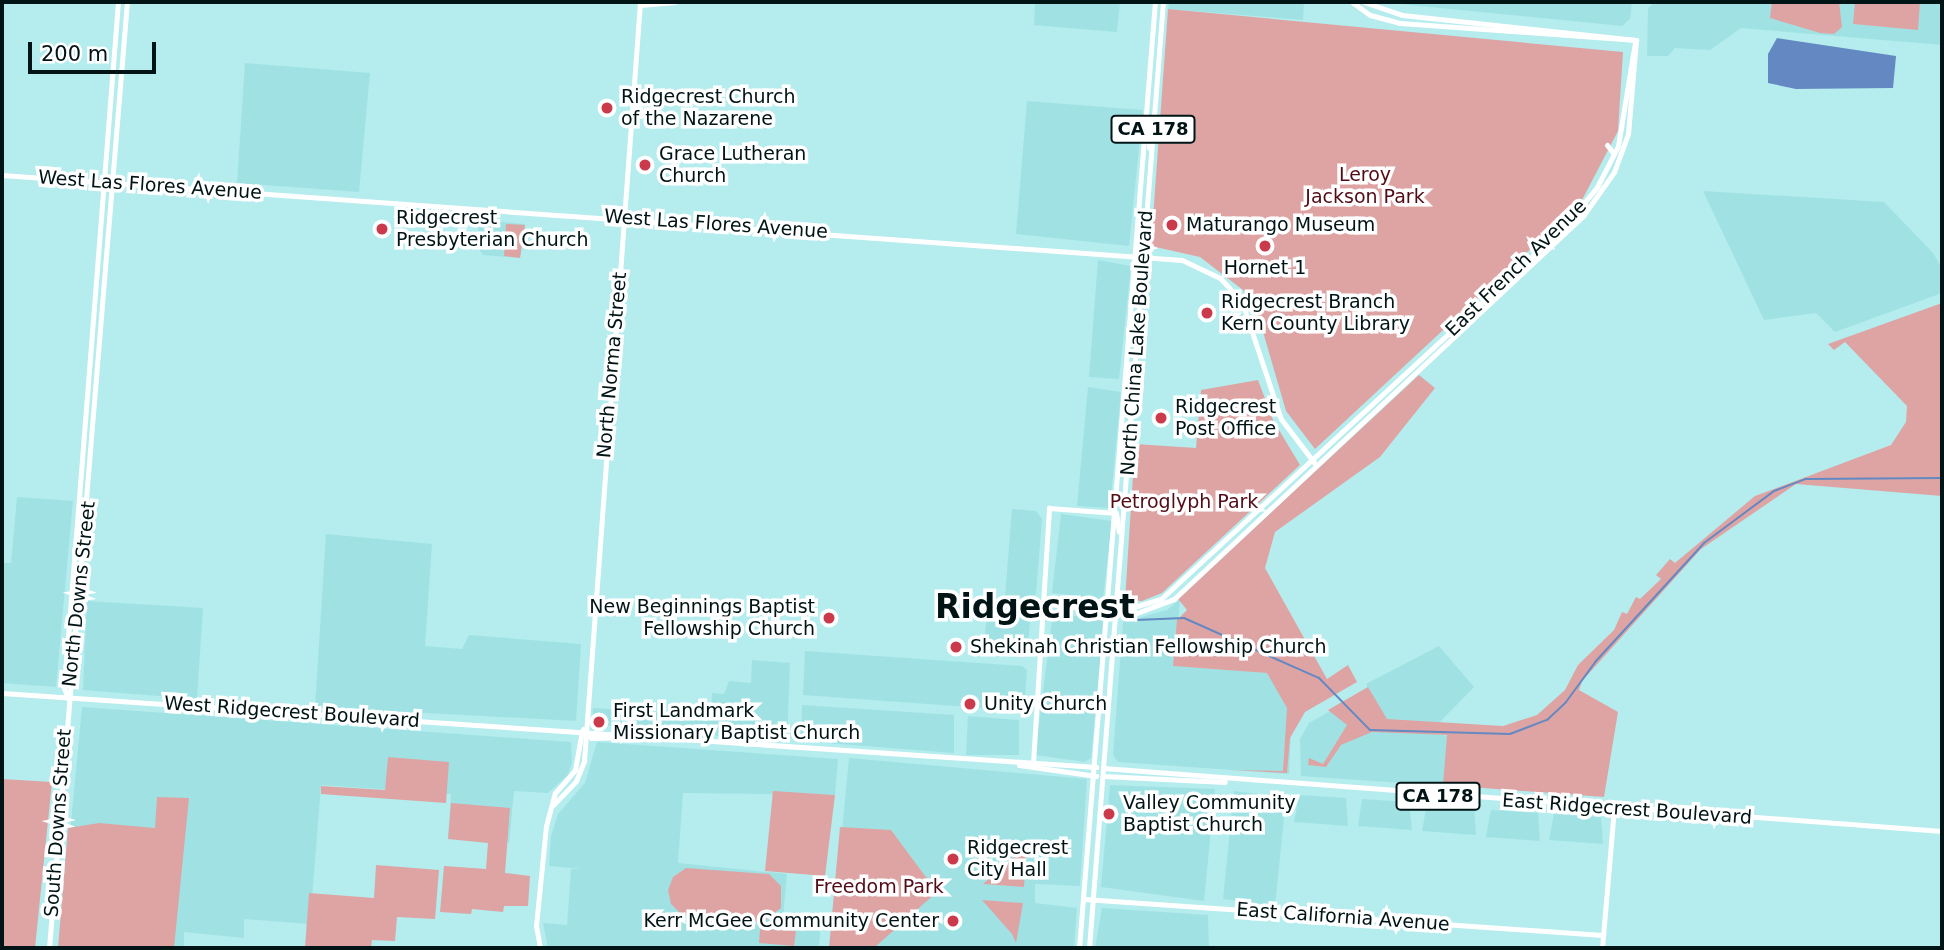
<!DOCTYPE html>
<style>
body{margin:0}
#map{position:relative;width:1944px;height:950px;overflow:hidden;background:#b5ecee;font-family:"DejaVu Sans",sans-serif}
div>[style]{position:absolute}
.built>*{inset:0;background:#a0e2e4}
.green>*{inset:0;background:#dea4a4}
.water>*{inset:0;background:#6489c2}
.stream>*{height:2px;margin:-1px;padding:0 1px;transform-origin:1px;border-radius:1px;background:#6489c2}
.secondary>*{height:5px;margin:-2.5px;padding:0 2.5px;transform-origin:2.5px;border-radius:2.5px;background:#fff}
.primary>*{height:5px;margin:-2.5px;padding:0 2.5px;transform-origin:2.5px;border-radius:2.5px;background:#fff}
.dots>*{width:19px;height:19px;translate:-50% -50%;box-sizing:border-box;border:4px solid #fff;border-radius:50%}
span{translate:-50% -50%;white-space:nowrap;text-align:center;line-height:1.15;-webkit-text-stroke:7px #fff;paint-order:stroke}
.shield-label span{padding:2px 5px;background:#fff;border:2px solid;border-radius:5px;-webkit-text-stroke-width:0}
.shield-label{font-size:18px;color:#011415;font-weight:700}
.poi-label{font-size:19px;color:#011415}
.left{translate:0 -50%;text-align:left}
.right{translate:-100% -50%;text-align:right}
.park-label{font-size:19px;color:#520c17}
.street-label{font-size:19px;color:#011415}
.town-label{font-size:33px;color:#011415;font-weight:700}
.frame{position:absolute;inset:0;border:4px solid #011415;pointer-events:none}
.scale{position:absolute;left:28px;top:42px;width:128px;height:32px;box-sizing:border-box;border:4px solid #011415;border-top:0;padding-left:9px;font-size:21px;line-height:24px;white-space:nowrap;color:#011415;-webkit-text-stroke:5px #fff;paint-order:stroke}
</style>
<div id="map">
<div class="built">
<div style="clip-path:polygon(1035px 2px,1120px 2px,1117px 32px,1034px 25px)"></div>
<div style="clip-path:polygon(1169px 2px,1304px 2px,1303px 20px,1168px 9px)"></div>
<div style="clip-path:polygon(1379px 2px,1632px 2px,1630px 19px,1622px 26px)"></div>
<div style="clip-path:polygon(1655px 2px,1942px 2px,1942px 45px,1741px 28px,1710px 50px,1675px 48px,1668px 56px,1647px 56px,1648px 8px)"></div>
<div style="clip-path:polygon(245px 63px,370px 73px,359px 192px,237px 183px)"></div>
<div style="clip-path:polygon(1027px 101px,1143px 110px,1129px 246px,1016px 234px)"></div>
<div style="clip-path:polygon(1703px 191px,1884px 202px,1933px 253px,1942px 268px,1942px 293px,1835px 332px,1816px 313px,1764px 320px)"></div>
<div style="clip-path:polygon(479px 220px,525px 224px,520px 258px,483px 255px,477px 245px)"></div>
<div style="clip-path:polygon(1098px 260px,1131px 266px,1119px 379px,1089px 377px)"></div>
<div style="clip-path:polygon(1088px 387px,1121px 392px,1110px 508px,1077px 506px)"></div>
<div style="clip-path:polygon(17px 497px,73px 501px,56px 687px,2px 683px,2px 563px,11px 563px)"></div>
<div style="clip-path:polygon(1012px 509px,1036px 511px,1042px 519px,1036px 594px,1025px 599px,1005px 597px)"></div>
<div style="clip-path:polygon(1061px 514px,1112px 521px,1103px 599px,1052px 593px)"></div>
<div style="clip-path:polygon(326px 534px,432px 544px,425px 646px,462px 649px,469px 635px,581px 644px,576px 721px,315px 707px)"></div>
<div style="clip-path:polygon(1180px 599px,1175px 666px,1272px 673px,1292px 708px,1289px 774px,1118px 762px,1113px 755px,1123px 622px,1167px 610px)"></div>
<div style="clip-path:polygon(87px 601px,203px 608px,197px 699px,83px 690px)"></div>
<div style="clip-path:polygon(988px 605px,1031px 611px,1027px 656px,983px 654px)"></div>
<div style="clip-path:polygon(1053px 613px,1104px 620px,1091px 758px,1085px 762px,1035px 755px)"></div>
<div style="clip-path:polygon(1439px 646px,1474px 687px,1436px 726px,1384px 720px,1366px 684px)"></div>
<div style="clip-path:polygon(805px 651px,1022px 666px,1027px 670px,1024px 711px,803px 695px)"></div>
<div style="clip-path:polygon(752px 660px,790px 663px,787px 742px,592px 724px,593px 708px,711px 716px,712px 693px,724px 694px,729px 681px,751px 683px)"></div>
<div style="clip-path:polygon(802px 705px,954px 715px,954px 753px,801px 741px)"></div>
<div style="clip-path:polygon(82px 707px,571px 742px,572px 763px,568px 775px,548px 793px,514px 791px,509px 843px,448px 838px,451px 794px,321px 785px,310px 924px,244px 919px,244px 938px,184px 932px,184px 948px,59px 948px)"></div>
<div style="clip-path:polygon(1332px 710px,1373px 728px,1450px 736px,1446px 786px,1301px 776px,1300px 739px,1309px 723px)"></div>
<div style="clip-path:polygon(968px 716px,1019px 720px,1019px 755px,966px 755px)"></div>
<div style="clip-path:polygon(597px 742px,838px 759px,835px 795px,683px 793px,678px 863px,787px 874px,783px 918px,821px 921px,819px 948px,548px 948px,543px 923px,567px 925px,571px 869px,582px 869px,549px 866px,551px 836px,558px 814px,585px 783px)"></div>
<div style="clip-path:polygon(849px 758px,1087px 779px,1080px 886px,1035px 884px,1035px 903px,1077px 908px,1074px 948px,831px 948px)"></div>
<div style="clip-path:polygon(1110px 785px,1215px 789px,1204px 901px,1101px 887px)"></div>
<div style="clip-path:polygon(1234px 791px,1286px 798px,1275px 906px,1223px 899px)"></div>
<div style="clip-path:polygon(1299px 795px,1346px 798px,1348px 826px,1294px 822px)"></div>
<div style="clip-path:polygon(1362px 799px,1409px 802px,1412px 830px,1358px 826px)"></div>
<div style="clip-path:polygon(1427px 804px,1474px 807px,1476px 835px,1422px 831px)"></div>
<div style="clip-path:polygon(1491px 810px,1538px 813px,1540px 841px,1486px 837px)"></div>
<div style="clip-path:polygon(1554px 814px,1601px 817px,1603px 844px,1549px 840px)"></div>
<div style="clip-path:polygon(1102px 908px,1208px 915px,1209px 948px,1095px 948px)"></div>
</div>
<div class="green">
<div style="clip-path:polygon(1772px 2px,1839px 2px,1842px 27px,1834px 34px,1820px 33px,1770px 18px)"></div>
<div style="clip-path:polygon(1855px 2px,1920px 2px,1918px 30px,1853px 24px)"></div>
<div style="clip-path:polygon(1168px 9px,1623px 52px,1618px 131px,1581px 202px,1315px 449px,1286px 411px,1259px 318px,1243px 290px,1200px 257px,1151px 246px)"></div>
<div style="clip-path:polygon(506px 224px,525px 225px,520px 258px,504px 256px)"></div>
<div style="clip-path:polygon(1942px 303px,1942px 496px,1796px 484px,1701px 549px,1582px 681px,1579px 690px,1618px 712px,1604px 797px,1443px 785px,1447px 735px,1372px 732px,1341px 745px,1326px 767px,1308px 765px,1309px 758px,1323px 764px,1347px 725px,1328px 710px,1368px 687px,1387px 719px,1503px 726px,1537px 715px,1565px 690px,1578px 665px,1614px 630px,1622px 612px,1627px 614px,1636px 597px,1640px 599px,1661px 579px,1656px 575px,1670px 559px,1675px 563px,1755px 496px,1891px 445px,1906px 422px,1907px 406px,1845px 342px,1834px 350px,1828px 344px)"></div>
<div style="clip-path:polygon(1419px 375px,1435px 388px,1380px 457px,1275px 532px,1265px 568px,1327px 679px,1348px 665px,1357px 682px,1305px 712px,1290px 738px,1287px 773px,1232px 770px,1283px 771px,1287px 708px,1267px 673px,1173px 666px,1177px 620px,1187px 610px,1178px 599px)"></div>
<div style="clip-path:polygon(1258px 380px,1273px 420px,1300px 465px,1162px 593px,1142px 601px,1125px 600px,1135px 444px,1196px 448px,1201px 390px)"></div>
<div style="clip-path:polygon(388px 757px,449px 762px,446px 803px,321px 794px,321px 786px,385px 790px)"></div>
<div style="clip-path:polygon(2px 779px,52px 782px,35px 948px,2px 948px)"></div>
<div style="clip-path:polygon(773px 791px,835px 795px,825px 876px,765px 871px)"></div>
<div style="clip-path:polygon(157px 797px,189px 798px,174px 948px,58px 948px,68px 828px,99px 823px,155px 828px)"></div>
<div style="clip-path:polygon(451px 803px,510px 808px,505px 873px,530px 876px,528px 906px,504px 906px,503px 912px,472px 909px,471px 914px,440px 912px,444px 866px,486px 869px,488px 843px,448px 839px)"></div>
<div style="clip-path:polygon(840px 827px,891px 830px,937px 892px,874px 948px,829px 948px)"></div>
<div style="clip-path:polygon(1027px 841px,1024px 887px,983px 884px,1015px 856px)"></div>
<div style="clip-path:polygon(376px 865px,439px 870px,435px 919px,397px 917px,395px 941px,372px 940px,371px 948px,305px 948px,309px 893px,374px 898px)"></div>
<div style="clip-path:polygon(686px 868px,769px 874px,781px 886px,781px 908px,763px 922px,682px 915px,671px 904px,668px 890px,673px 877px)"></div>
<div style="clip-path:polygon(982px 900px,1023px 903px,1016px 943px,1012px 934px)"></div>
<div style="clip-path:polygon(760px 929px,796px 931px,794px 946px,759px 943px)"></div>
</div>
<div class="water">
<div style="clip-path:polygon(1777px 38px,1896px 56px,1893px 88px,1796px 89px,1768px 83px,1768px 54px)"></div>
</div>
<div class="stream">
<div style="left:1136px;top:620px;width:48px;rotate:-2.4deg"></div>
<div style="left:1184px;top:618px;width:148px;rotate:24deg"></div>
<div style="left:1319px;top:678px;width:73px;rotate:45.6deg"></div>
<div style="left:1370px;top:730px;width:140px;rotate:1.6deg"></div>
<div style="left:1510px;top:734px;width:40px;rotate:-21deg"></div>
<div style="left:1547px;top:720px;width:26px;rotate:-43deg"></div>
<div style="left:1566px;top:702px;width:51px;rotate:-53.8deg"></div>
<div style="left:1596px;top:661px;width:160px;rotate:-47.5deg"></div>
<div style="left:1704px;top:543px;width:87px;rotate:-36.6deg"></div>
<div style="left:1774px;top:491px;width:34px;rotate:-21deg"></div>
<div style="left:1806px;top:479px;width:136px;rotate:-0.4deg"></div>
</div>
<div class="secondary">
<div style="left:1352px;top:2px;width:22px;rotate:36deg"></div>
<div style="left:1370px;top:15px;width:31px;rotate:15deg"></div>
<div style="left:1400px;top:23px;width:237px;rotate:4.1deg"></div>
<div style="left:1364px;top:2px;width:40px;rotate:18.9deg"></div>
<div style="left:1402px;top:15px;width:235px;rotate:6.1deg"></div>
<div style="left:640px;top:5px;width:35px;rotate:-5deg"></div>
<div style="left:1607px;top:145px;width:11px;rotate:52deg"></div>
<div style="left:2px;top:175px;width:1183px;rotate:4.12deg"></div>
<div style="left:1182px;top:260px;width:42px;rotate:25.3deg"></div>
<div style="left:1220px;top:278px;width:33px;rotate:47deg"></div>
<div style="left:1242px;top:302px;width:123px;rotate:71.6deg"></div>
<div style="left:1281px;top:419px;width:58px;rotate:52.7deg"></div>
<div style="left:1041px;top:603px;width:94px;rotate:6.7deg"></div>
<div style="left:1134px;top:614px;width:43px;rotate:-20.6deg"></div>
<div style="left:1174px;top:599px;width:560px;rotate:-43.12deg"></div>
<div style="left:1583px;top:216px;width:54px;rotate:-54.8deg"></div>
<div style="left:1614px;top:172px;width:40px;rotate:-69.8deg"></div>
<div style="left:1628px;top:134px;width:94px;rotate:-85.1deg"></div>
<div style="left:1041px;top:603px;width:93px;rotate:2.5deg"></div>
<div style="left:1134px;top:607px;width:28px;rotate:-17deg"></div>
<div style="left:1161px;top:599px;width:550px;rotate:-42.72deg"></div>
<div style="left:1565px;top:226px;width:50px;rotate:-50.6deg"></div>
<div style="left:1597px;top:187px;width:46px;rotate:-62.9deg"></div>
<div style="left:1618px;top:146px;width:105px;rotate:-80.7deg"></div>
<div style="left:2px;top:693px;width:1097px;rotate:3.87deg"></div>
<div style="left:68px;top:698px;width:11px;rotate:-112deg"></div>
<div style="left:64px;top:688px;width:688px;rotate:-85.5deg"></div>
<div style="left:583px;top:729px;width:12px;rotate:48deg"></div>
<div style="left:591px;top:738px;width:43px;rotate:-1.3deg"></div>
<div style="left:1033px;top:763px;width:256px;rotate:-86.4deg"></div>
<div style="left:1049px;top:508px;width:67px;rotate:4.3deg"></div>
<div style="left:1019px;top:765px;width:78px;rotate:8.1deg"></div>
<div style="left:553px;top:805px;width:33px;rotate:-46deg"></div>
<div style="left:576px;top:781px;width:22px;rotate:-68deg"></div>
<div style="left:584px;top:761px;width:761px;rotate:-85.78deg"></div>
<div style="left:1084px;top:899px;width:520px;rotate:3.97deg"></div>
<div style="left:49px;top:948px;width:949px;rotate:-85.29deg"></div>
<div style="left:540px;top:948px;width:22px;rotate:-100deg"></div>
<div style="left:536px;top:926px;width:100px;rotate:-84.3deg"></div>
<div style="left:546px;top:826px;width:34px;rotate:-75deg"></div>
<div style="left:555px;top:793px;width:30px;rotate:-49deg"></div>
<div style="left:575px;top:770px;width:39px;rotate:-80deg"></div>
<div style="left:1602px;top:948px;width:140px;rotate:-85.1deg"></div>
</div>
<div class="primary">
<div style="left:1147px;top:118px;width:30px;rotate:86deg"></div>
<div style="left:1116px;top:513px;width:19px;rotate:81deg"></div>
<div style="left:1103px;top:768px;width:841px;rotate:4.29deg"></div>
<div style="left:1103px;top:776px;width:122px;rotate:2.8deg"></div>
<div style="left:1079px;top:948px;width:949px;rotate:-85.41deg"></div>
<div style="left:1089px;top:948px;width:949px;rotate:-85.53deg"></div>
</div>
<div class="dots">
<div style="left:607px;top:108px;background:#ca3a4b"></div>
<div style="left:645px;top:165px;background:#ca3a4b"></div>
<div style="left:1172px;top:225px;background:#ca3a4b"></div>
<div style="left:382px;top:229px;background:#ca3a4b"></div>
<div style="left:1265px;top:246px;background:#ca3a4b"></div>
<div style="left:1207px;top:313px;background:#ca3a4b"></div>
<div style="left:1161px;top:418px;background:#ca3a4b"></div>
<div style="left:829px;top:618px;background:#ca3a4b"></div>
<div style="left:956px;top:647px;background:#ca3a4b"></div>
<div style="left:970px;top:704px;background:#ca3a4b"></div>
<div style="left:599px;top:722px;background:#ca3a4b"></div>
<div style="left:1109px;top:814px;background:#ca3a4b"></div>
<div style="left:953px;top:859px;background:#ca3a4b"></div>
<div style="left:953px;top:921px;background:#ca3a4b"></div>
</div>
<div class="shield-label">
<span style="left:1153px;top:129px">CA 178</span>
<span style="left:1438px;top:796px">CA 178</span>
</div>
<div class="poi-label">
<span class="left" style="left:621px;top:108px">Ridgecrest Church<br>of the Nazarene</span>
<span class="left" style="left:659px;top:165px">Grace Lutheran<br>Church</span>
<span class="left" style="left:396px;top:229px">Ridgecrest<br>Presbyterian Church</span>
<span class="left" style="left:1186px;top:225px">Maturango Museum</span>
<span style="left:1265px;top:268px">Hornet 1</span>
<span class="left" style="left:1221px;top:313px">Ridgecrest Branch<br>Kern County Library</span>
<span class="left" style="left:1175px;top:418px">Ridgecrest<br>Post Office</span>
<span class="right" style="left:815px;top:618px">New Beginnings Baptist<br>Fellowship Church</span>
<span class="left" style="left:970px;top:647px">Shekinah Christian Fellowship Church</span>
<span class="left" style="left:984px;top:704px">Unity Church</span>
<span class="left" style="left:613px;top:722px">First Landmark<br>Missionary Baptist Church</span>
<span class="left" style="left:1123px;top:814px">Valley Community<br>Baptist Church</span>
<span class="left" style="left:967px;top:859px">Ridgecrest<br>City Hall</span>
<span class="right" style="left:939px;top:921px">Kerr McGee Community Center</span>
</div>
<div class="park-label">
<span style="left:1365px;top:186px">Leroy<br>Jackson Park</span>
<span style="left:1184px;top:502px">Petroglyph Park</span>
<span style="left:879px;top:887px">Freedom Park</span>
</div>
<div class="street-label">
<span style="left:150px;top:185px;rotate:4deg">West Las Flores Avenue</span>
<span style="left:716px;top:224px;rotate:4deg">West Las Flores Avenue</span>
<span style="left:1516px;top:268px;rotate:-44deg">East French Avenue</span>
<span style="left:1137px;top:343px;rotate:-86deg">North China Lake Boulevard</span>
<span style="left:612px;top:365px;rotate:-85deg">North Norma Street</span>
<span style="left:79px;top:594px;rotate:-84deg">North Downs Street</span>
<span style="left:292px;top:712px;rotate:4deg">West Ridgecrest Boulevard</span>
<span style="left:1627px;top:809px;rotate:4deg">East Ridgecrest Boulevard</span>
<span style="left:58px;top:823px;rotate:-86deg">South Downs Street</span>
<span style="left:1343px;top:917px;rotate:4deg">East California Avenue</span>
</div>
<div class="town-label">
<span style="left:1035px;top:607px">Ridgecrest</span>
</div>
<div class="frame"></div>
<div class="scale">200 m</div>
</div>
